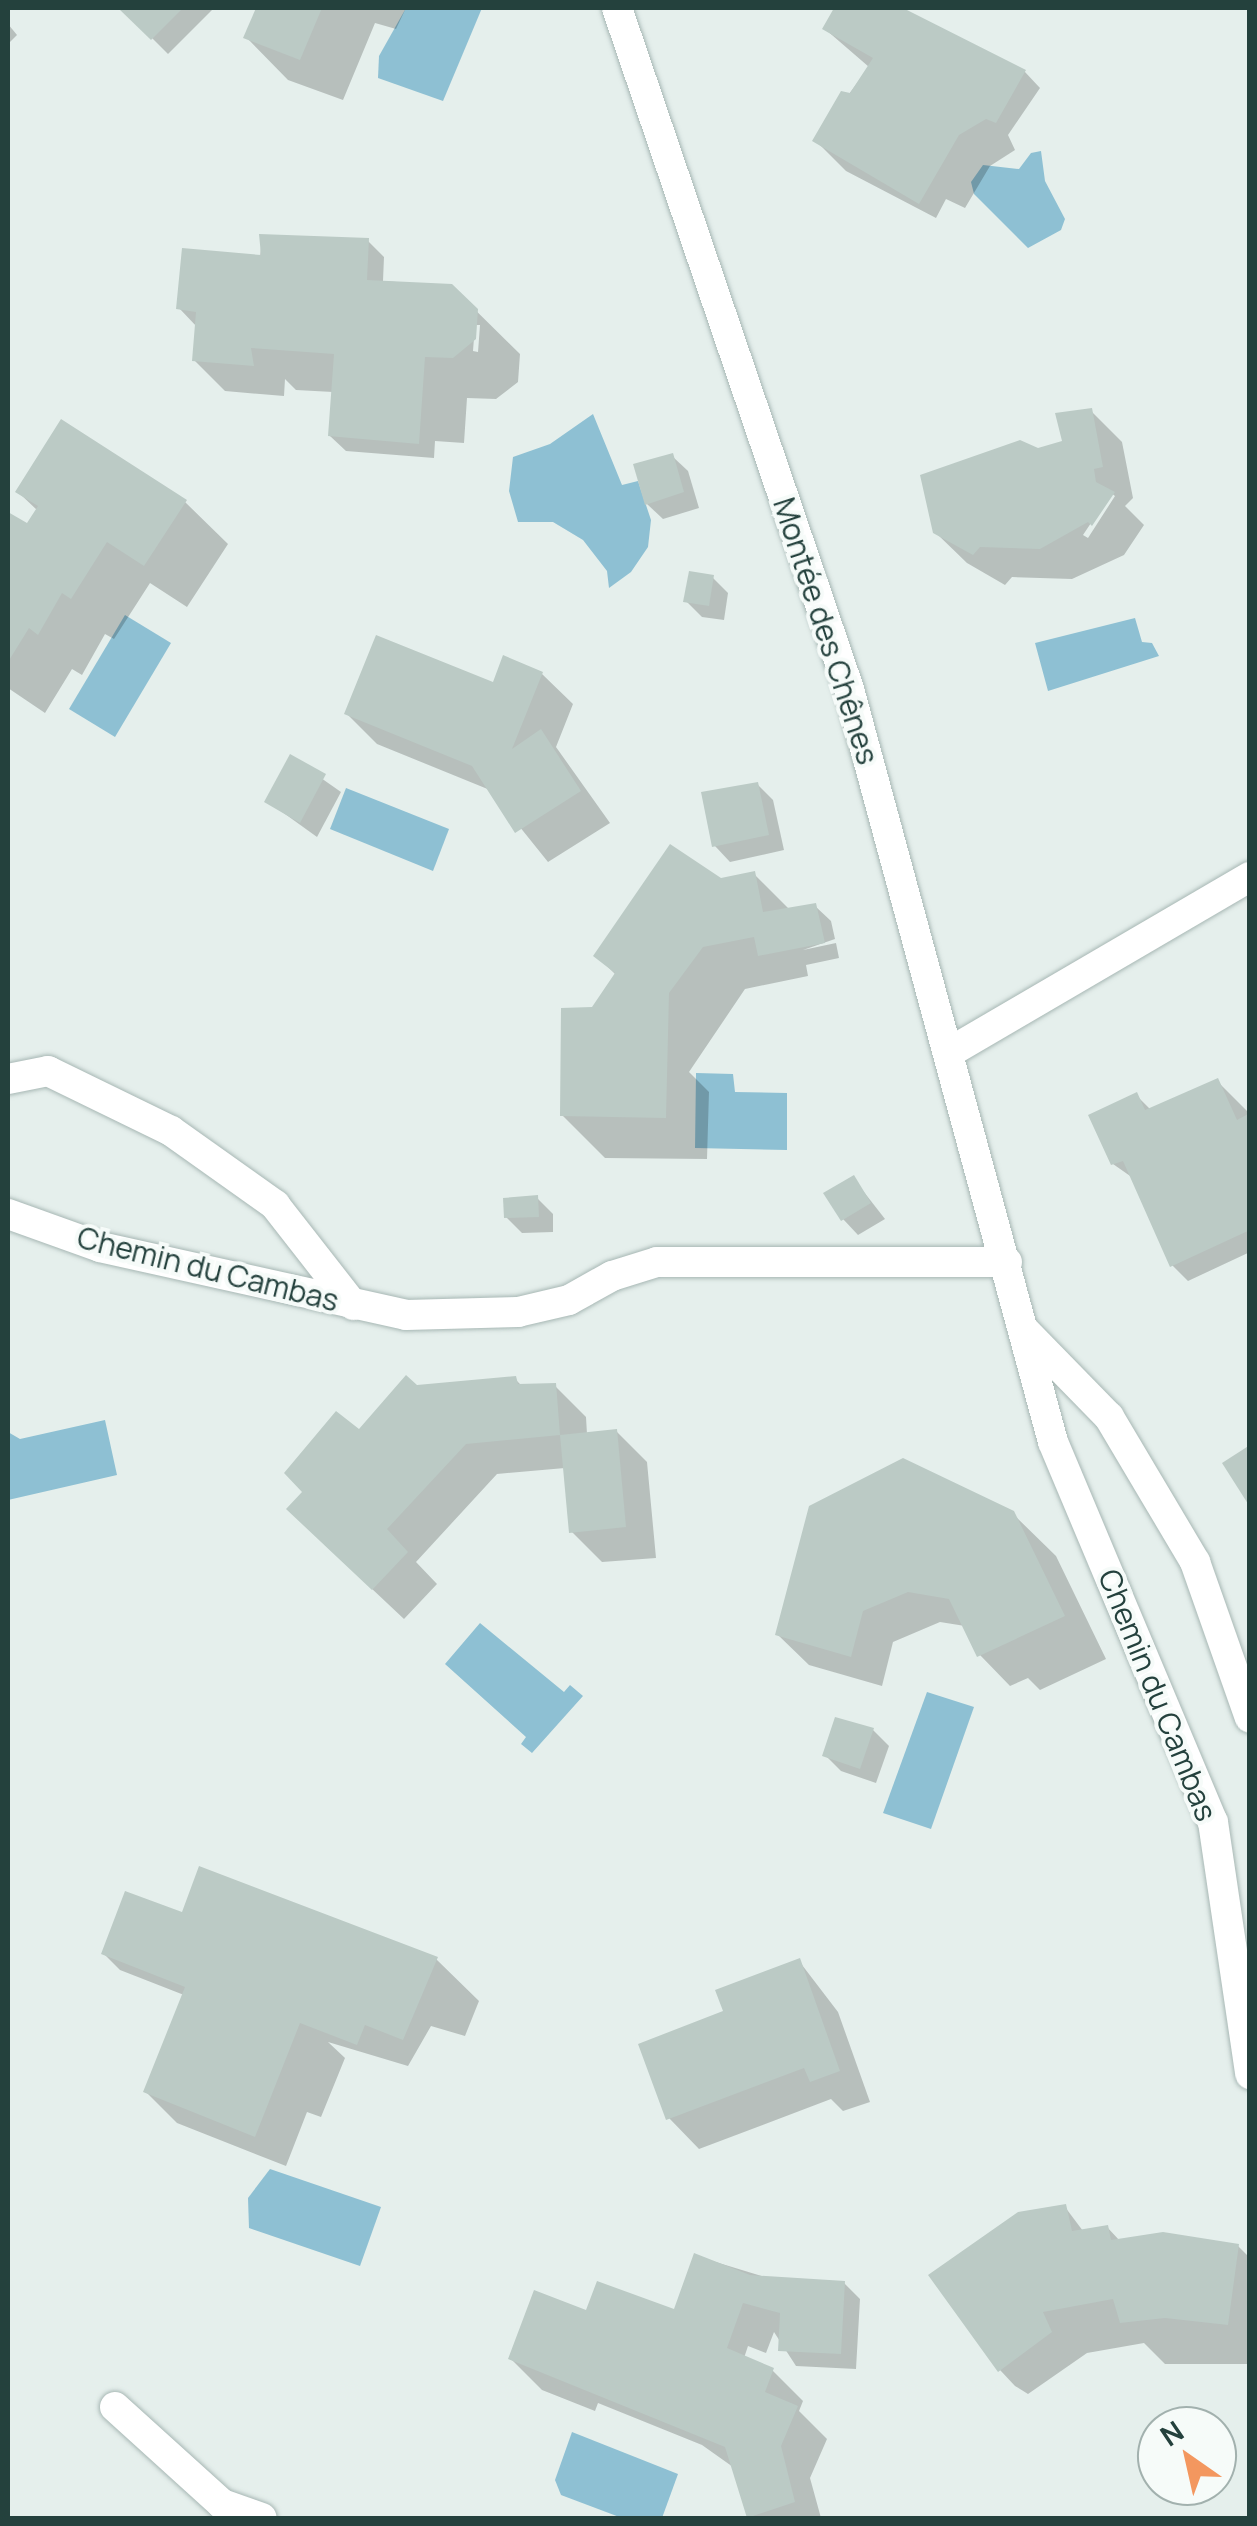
<!DOCTYPE html>
<meta charset="utf-8">
<style>
body{margin:0}
#map{position:relative;width:1257px;height:2526px;overflow:hidden;background:#e5efec;font-family:Manrope,sans-serif}
div>[style]{position:absolute}
.water>*{inset:0;background:#8ec0d3}
.shadow>*{inset:0;background:#0003}
.building>*{inset:0;background:#bbcac5}
.roads{filter:drop-shadow(0 0 2px #a7b7b4) drop-shadow(0 0 2px #a7b7b4)}
.street>*{height:30px;margin:-15px;padding:0 15px;transform-origin:15px;border-radius:15px;background:#fff}
span{translate:-50% -50%;white-space:nowrap;text-align:center;line-height:1.15;-webkit-text-stroke:8px #f6fbf9;paint-order:stroke}
.street-label{font-size:30px;color:#24413d}
.frame{position:absolute;inset:0;border:10px solid #24413d;pointer-events:none}
.north{position:absolute;left:1137px;top:2406px;width:100px;height:100px;box-sizing:border-box;background:#f6fbf9;border:2px solid #a2b1ae;border-radius:50%;rotate:326deg;font-size:28px;font-weight:700;line-height:40px;text-align:center;color:#24413d}
.north::after{content:'';display:block;margin:auto;width:35px;height:45px;background:#f3975f;clip-path:polygon(50% 0,100% 100%,50% 72%,0 100%)}
</style>
<div id="map">
<div class="water">
<div style="clip-path:polygon(406px 8px,482px 8px,443px 101px,378px 78px,379px 56px)"></div>
<div style="clip-path:polygon(1041px 151px,1045px 181px,1065px 219px,1061px 230px,1028px 248px,974px 194px,971px 182px,983px 165px,1019px 169px,1031px 153px)"></div>
<div style="clip-path:polygon(593px 414px,622px 485px,638px 481px,651px 520px,648px 547px,631px 572px,609px 588px,607px 571px,583px 540px,553px 522px,518px 522px,509px 491px,513px 457px,550px 444px)"></div>
<div style="clip-path:polygon(125px 615px,171px 643px,115px 737px,69px 709px)"></div>
<div style="clip-path:polygon(1135px 618px,1142px 642px,1152px 643px,1159px 656px,1048px 691px,1035px 643px)"></div>
<div style="clip-path:polygon(346px 788px,449px 829px,433px 871px,330px 829px)"></div>
<div style="clip-path:polygon(696px 1073px,733px 1074px,735px 1092px,787px 1093px,787px 1150px,695px 1148px)"></div>
<div style="clip-path:polygon(105px 1420px,117px 1475px,8px 1500px,8px 1432px,20px 1439px)"></div>
<div style="clip-path:polygon(480px 1623px,564px 1692px,570px 1685px,583px 1696px,532px 1753px,521px 1744px,526px 1737px,445px 1664px)"></div>
<div style="clip-path:polygon(927px 1692px,974px 1707px,931px 1829px,883px 1813px)"></div>
<div style="clip-path:polygon(270px 2169px,381px 2207px,360px 2266px,249px 2228px,248px 2198px)"></div>
<div style="clip-path:polygon(572px 2432px,678px 2474px,662px 2518px,622px 2518px,561px 2495px,555px 2480px)"></div>
</div>
<div class="shadow">
<div style="clip-path:polygon(122px 8px,214px 8px,168px 54px)"></div>
<div style="clip-path:polygon(258px 8px,406px 8px,396px 29px,375px 23px,343px 100px,288px 80px,246px 37px)"></div>
<div style="clip-path:polygon(836px 8px,901px 8px,1025px 72px,1040px 88px,1008px 135px,1015px 150px,990px 166px,965px 208px,946px 199px,936px 218px,846px 171px,815px 140px,869px 67px,825px 29px)"></div>
<div style="clip-path:polygon(8px 24px,17px 35px,8px 44px)"></div>
<div style="clip-path:polygon(evenodd,262px 236px,368px 241px,384px 257px,383px 281px,451px 286px,520px 354px,518px 382px,496px 399px,467px 398px,464px 443px,435px 441px,434px 458px,346px 451px,330px 436px,333px 392px,296px 390px,285px 379px,284px 396px,225px 391px,194px 360px,197px 327px,179px 308px,260px 258px,262px 236px,475px 325px,480px 325px,478px 352px,473px 351px,475px 325px)"></div>
<div style="clip-path:polygon(evenodd,1091px 411px,1122px 442px,1133px 498px,1125px 506px,1144px 525px,1124px 555px,1072px 579px,1012px 577px,1005px 585px,967px 563px,936px 533px,1038px 451px,1065px 442px,1091px 411px,1111px 493px,1115px 496px,1088px 538px,1083px 535px,1111px 493px)"></div>
<div style="clip-path:polygon(672px 456px,688px 471px,699px 508px,663px 519px,647px 504px)"></div>
<div style="clip-path:polygon(18px 492px,185px 502px,228px 544px,187px 607px,150px 583px,114px 639px,105px 634px,82px 675px,72px 669px,45px 713px,8px 688px,8px 518px,28px 527px,38px 511px)"></div>
<div style="clip-path:polygon(712px 577px,728px 593px,724px 620px,702px 617px,686px 601px)"></div>
<div style="clip-path:polygon(542px 674px,573px 704px,556px 747px,610px 823px,548px 862px,490px 790px,377px 744px,346px 713px)"></div>
<div style="clip-path:polygon(291px 757px,341px 792px,317px 837px,267px 801px)"></div>
<div style="clip-path:polygon(757px 784px,773px 800px,784px 850px,730px 862px,715px 846px)"></div>
<div style="clip-path:polygon(754px 874px,790px 910px,815px 906px,831px 921px,835px 939px,803px 950px,836px 943px,839px 958px,806px 965px,808px 976px,745px 989px,689px 1072px,709px 1092px,707px 1159px,605px 1158px,562px 1115px,593px 1009px,616px 975px,596px 955px,720px 880px)"></div>
<div style="clip-path:polygon(1217px 1081px,1250px 1114px,1250px 1252px,1188px 1281px,1172px 1265px,1133px 1178px,1113px 1164px,1136px 1095px,1151px 1110px)"></div>
<div style="clip-path:polygon(853px 1178px,885px 1219px,858px 1235px,843px 1219px)"></div>
<div style="clip-path:polygon(537px 1198px,553px 1214px,553px 1232px,522px 1233px,506px 1217px)"></div>
<div style="clip-path:polygon(515px 1379px,522px 1386px,555px 1386px,586px 1417px,587px 1434px,616px 1431px,647px 1462px,656px 1558px,602px 1562px,571px 1531px,565px 1468px,497px 1474px,416px 1562px,437px 1584px,404px 1619px,320px 1540px,359px 1433px,416px 1387px)"></div>
<div style="clip-path:polygon(1012px 1513px,1056px 1556px,1106px 1659px,1040px 1690px,1028px 1678px,1010px 1686px,980px 1655px,965px 1626px,940px 1622px,893px 1642px,882px 1686px,809px 1665px,778px 1635px)"></div>
<div style="clip-path:polygon(873px 1730px,889px 1746px,876px 1783px,841px 1771px,825px 1755px)"></div>
<div style="clip-path:polygon(184px 1915px,436px 1959px,479px 2001px,465px 2036px,431px 2026px,408px 2066px,328px 2042px,345px 2058px,321px 2117px,307px 2112px,286px 2166px,177px 2123px,146px 2092px,184px 1995px,120px 1970px,104px 1954px)"></div>
<div style="clip-path:polygon(799px 1961px,838px 2012px,870px 2102px,843px 2111px,831px 2099px,699px 2149px,669px 2118px,728px 2012px)"></div>
<div style="clip-path:polygon(1065px 2207px,1083px 2231px,1107px 2227px,1120px 2241px,1238px 2246px,1250px 2258px,1250px 2364px,1165px 2364px,1144px 2343px,1087px 2353px,1028px 2394px,1015px 2386px,1000px 2370px)"></div>
<div style="clip-path:polygon(696px 2256px,771px 2279px,844px 2283px,860px 2299px,856px 2369px,796px 2366px,774px 2332px,766px 2353px,748px 2346px,744px 2358px,772px 2370px,803px 2401px,799px 2411px,827px 2439px,810px 2478px,821px 2518px,750px 2518px,733px 2467px,702px 2445px,598px 2403px,595px 2411px,542px 2390px,511px 2359px,588px 2313px,676px 2312px)"></div>
</div>
<div class="building">
<div style="clip-path:polygon(118px 8px,183px 8px,151px 40px)"></div>
<div style="clip-path:polygon(256px 8px,322px 8px,300px 60px,243px 38px)"></div>
<div style="clip-path:polygon(834px 8px,903px 8px,1026px 70px,996px 123px,986px 119px,959px 135px,919px 204px,812px 141px,841px 91px,850px 93px,873px 58px,822px 29px)"></div>
<div style="clip-path:polygon(259px 234px,369px 238px,367px 280px,452px 284px,478px 309px,476px 339px,453px 358px,425px 357px,419px 444px,328px 436px,334px 354px,251px 348px,254px 366px,192px 361px,196px 312px,176px 309px,182px 248px,261px 255px)"></div>
<div style="clip-path:polygon(1092px 408px,1103px 467px,1094px 469px,1096px 482px,1115px 492px,1092px 526px,1088px 522px,1040px 549px,980px 547px,973px 555px,933px 533px,920px 475px,1020px 440px,1038px 448px,1062px 441px,1055px 413px)"></div>
<div style="clip-path:polygon(61px 419px,187px 500px,144px 566px,107px 542px,71px 599px,62px 593px,38px 635px,29px 628px,8px 662px,8px 512px,27px 523px,38px 506px,15px 492px)"></div>
<div style="clip-path:polygon(673px 453px,684px 492px,645px 505px,633px 464px)"></div>
<div style="clip-path:polygon(689px 571px,714px 575px,709px 606px,683px 602px)"></div>
<div style="clip-path:polygon(376px 635px,493px 682px,503px 655px,543px 672px,512px 749px,541px 729px,581px 791px,515px 833px,472px 766px,344px 714px)"></div>
<div style="clip-path:polygon(290px 754px,326px 774px,300px 823px,264px 802px)"></div>
<div style="clip-path:polygon(758px 782px,769px 835px,712px 847px,701px 792px)"></div>
<div style="clip-path:polygon(670px 844px,721px 878px,755px 871px,763px 912px,816px 903px,825px 943px,758px 956px,754px 937px,703px 947px,669px 993px,666px 1118px,560px 1116px,561px 1008px,592px 1007px,615px 973px,593px 956px)"></div>
<div style="clip-path:polygon(1218px 1078px,1237px 1120px,1250px 1113px,1250px 1230px,1170px 1267px,1123px 1161px,1111px 1165px,1088px 1115px,1137px 1092px,1145px 1110px)"></div>
<div style="clip-path:polygon(854px 1175px,871px 1203px,841px 1221px,823px 1193px)"></div>
<div style="clip-path:polygon(538px 1195px,539px 1217px,504px 1218px,503px 1198px)"></div>
<div style="clip-path:polygon(406px 1375px,417px 1385px,516px 1376px,518px 1384px,556px 1383px,560px 1435px,466px 1444px,387px 1529px,408px 1552px,372px 1590px,286px 1509px,302px 1492px,284px 1473px,336px 1411px,359px 1429px)"></div>
<div style="clip-path:polygon(617px 1429px,626px 1527px,569px 1533px,560px 1435px)"></div>
<div style="clip-path:polygon(1250px 1445px,1250px 1507px,1222px 1463px)"></div>
<div style="clip-path:polygon(903px 1458px,1014px 1511px,1065px 1616px,977px 1657px,949px 1599px,908px 1592px,863px 1611px,851px 1657px,775px 1635px,809px 1506px)"></div>
<div style="clip-path:polygon(835px 1717px,874px 1728px,860px 1769px,822px 1756px)"></div>
<div style="clip-path:polygon(199px 1866px,438px 1957px,403px 2040px,365px 2025px,357px 2045px,300px 2023px,255px 2137px,143px 2092px,185px 1987px,101px 1954px,125px 1891px,182px 1912px)"></div>
<div style="clip-path:polygon(800px 1958px,840px 2071px,810px 2082px,804px 2068px,666px 2120px,638px 2044px,723px 2011px,715px 1990px)"></div>
<div style="clip-path:polygon(1066px 2204px,1072px 2231px,1108px 2225px,1111px 2240px,1163px 2232px,1239px 2244px,1228px 2325px,1165px 2318px,1120px 2323px,1113px 2299px,1043px 2312px,1052px 2332px,998px 2372px,928px 2275px,1018px 2212px)"></div>
<div style="clip-path:polygon(694px 2253px,750px 2275px,845px 2281px,841px 2354px,778px 2351px,780px 2313px,743px 2303px,727px 2348px,774px 2368px,765px 2392px,798px 2406px,781px 2446px,795px 2502px,747px 2518px,725px 2447px,508px 2359px,534px 2290px,586px 2310px,597px 2281px,674px 2309px)"></div>
</div>
<div class="roads">
<div class="street">
<div style="left:617px;top:8px;width:719px;rotate:71.19deg"></div>
<div style="left:849px;top:689px;width:780px;rotate:74.84deg"></div>
<div style="left:1053px;top:1442px;width:412px;rotate:67.2deg"></div>
<div style="left:1213px;top:1822px;width:255px;rotate:81.6deg"></div>
<div style="left:950px;top:1052px;width:347px;rotate:-30.3deg"></div>
<div style="left:8px;top:1079px;width:41px;rotate:-11.3deg"></div>
<div style="left:48px;top:1071px;width:137px;rotate:26deg"></div>
<div style="left:171px;top:1131px;width:128px;rotate:35.4deg"></div>
<div style="left:275px;top:1205px;width:127px;rotate:52deg"></div>
<div style="left:8px;top:1214px;width:98px;rotate:19.7deg"></div>
<div style="left:100px;top:1247px;width:313px;rotate:12.5deg"></div>
<div style="left:406px;top:1315px;width:112px;rotate:-1.5deg"></div>
<div style="left:518px;top:1312px;width:52px;rotate:-13.2deg"></div>
<div style="left:569px;top:1300px;width:49px;rotate:-29.2deg"></div>
<div style="left:612px;top:1276px;width:47px;rotate:-17.3deg"></div>
<div style="left:657px;top:1262px;width:350px"></div>
<div style="left:1023px;top:1329px;width:123px;rotate:45.7deg"></div>
<div style="left:1109px;top:1417px;width:169px;rotate:59.3deg"></div>
<div style="left:1195px;top:1562px;width:165px;rotate:70.6deg"></div>
<div style="left:115px;top:2407px;width:144px;rotate:42.2deg"></div>
<div style="left:222px;top:2504px;width:42px;rotate:19.3deg"></div>
</div>
</div>
<div class="street-label">
<span style="left:826px;top:631px;rotate:72deg">Montée des Chênes</span>
<span style="left:208px;top:1269px;rotate:14deg">Chemin du Cambas</span>
<span style="left:1158px;top:1695px;rotate:68deg">Chemin du Cambas</span>
</div>
<div class="frame"></div>
<div class="north">N</div>
</div>
